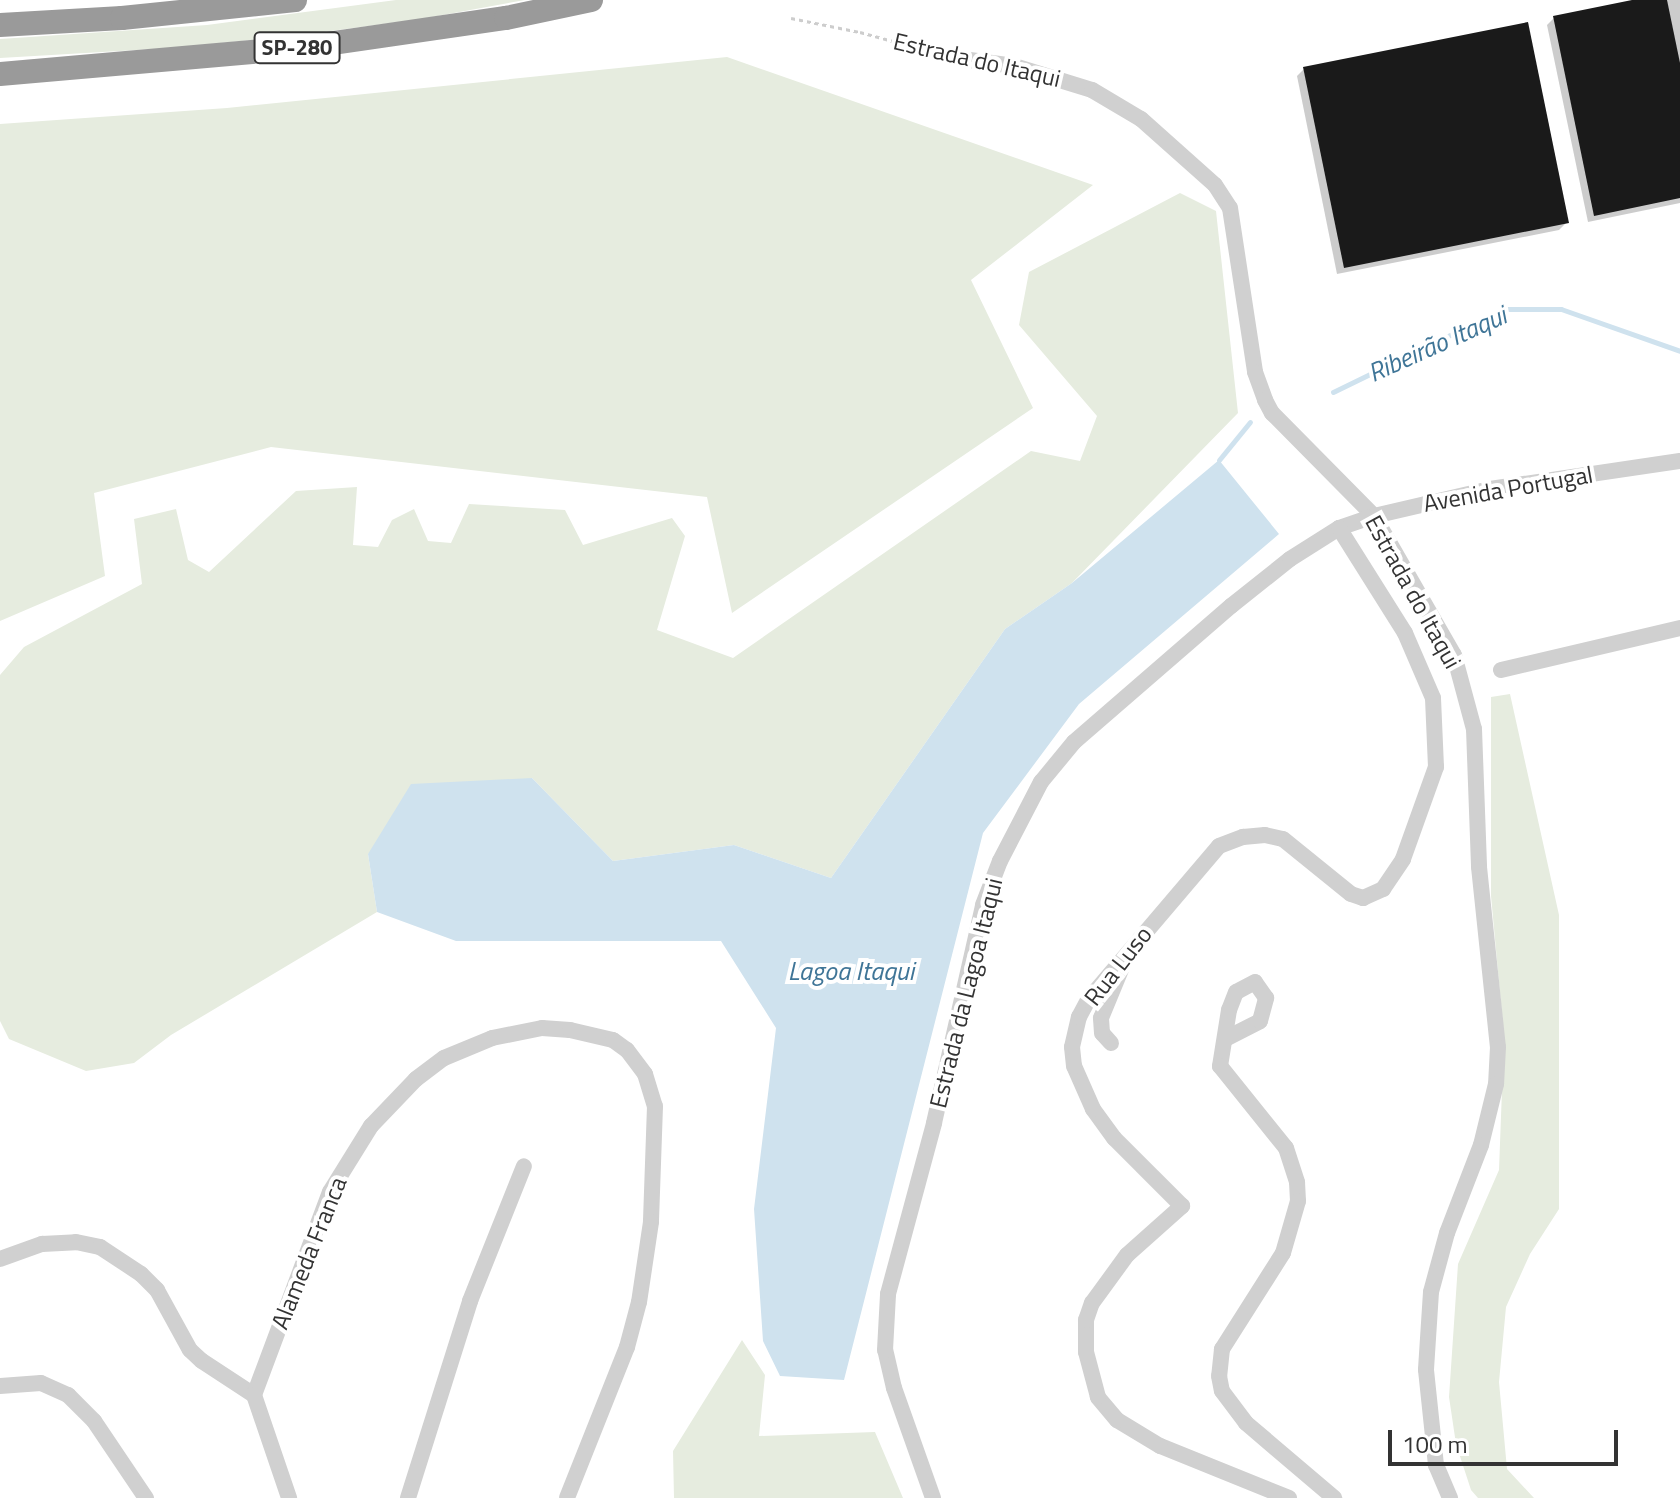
<!DOCTYPE html>
<meta charset="utf-8">
<style>
body{margin:0}
#map{position:relative;width:1680px;height:1498px;overflow:hidden;background:#fff;font-family:"Titillium Web",sans-serif}
div>[style]{position:absolute}
.green>*{inset:0;background:#e6ecdf}
.water>*{inset:0;background:#cfe2ee}
.shadow>*{inset:0;background:#0003}
.stream>*{height:5px;margin:-2.5px;padding:0 2.5px;transform-origin:2.5px;border-radius:2.5px;background:#cfe2ee}
.building>*{inset:0;background:#1a1a1a}
.path>*{height:3px;margin-top:-1.5px;transform-origin:0;background:repeating-linear-gradient(90deg,#cdcdcd 0 4px,transparent 0 8px)}
.minor>*{height:16px;margin:-8px;padding:0 8px;transform-origin:8px;border-radius:8px;background:#d0d0d0}
.highway>*{height:24px;margin:-12px;padding:0 12px;transform-origin:12px;border-radius:12px;background:#9a9a9a}
span{translate:-50% -50%;white-space:nowrap;text-align:center;line-height:1.15;-webkit-text-stroke:8px #fff;paint-order:stroke}
.shield-label span{padding:2px 6px;background:#fff;border:2px solid;border-radius:6px;-webkit-text-stroke-width:0}
.shield-label{font-size:22px;color:#333;font-weight:700}
.street-label{font-size:24px;color:#333}
.water-label{font-size:26px;color:#3f7597;font-style:italic}
.scale{position:absolute;left:1388px;top:1430px;width:230px;height:36px;box-sizing:border-box;border:4px solid #333;border-top:0;padding-left:10px;font-size:24px;line-height:28px;white-space:nowrap;color:#333;-webkit-text-stroke:6px #fff;paint-order:stroke}
</style>
<div id="map">
<div class="green">
<div style="clip-path:polygon(396px 0,525px 0,421px 19px,301px 35px,171px 48px,0 58px,0 39px,207px 25px)"></div>
<div style="clip-path:polygon(727px 57px,1093px 185px,971px 280px,1033px 408px,732px 613px,707px 497px,271px 447px,94px 493px,105px 576px,0 621px,0 124px,227px 108px)"></div>
<div style="clip-path:polygon(1180px 193px,1216px 211px,1238px 413px,1072px 583px,1005px 629px,831px 878px,734px 845px,613px 861px,532px 778px,368px 854px,377px 912px,171px 1035px,134px 1063px,86px 1071px,9px 1039px,0 1021px,0 675px,24px 647px,142px 584px,134px 519px,176px 509px,188px 560px,209px 572px,296px 491px,357px 487px,353px 545px,378px 547px,392px 520px,414px 509px,428px 541px,451px 543px,469px 504px,565px 510px,583px 545px,672px 518px,685px 536px,657px 630px,733px 658px,1031px 451px,1080px 461px,1097px 416px,1019px 325px,1029px 272px)"></div>
<div style="clip-path:polygon(1510px 694px,1559px 915px,1559px 1209px,1530px 1254px,1506px 1307px,1499px 1382px,1507px 1469px,1534px 1498px,1478px 1498px,1471px 1490px,1456px 1444px,1449px 1397px,1458px 1264px,1499px 1170px,1504px 1036px,1491px 896px,1491px 697px)"></div>
<div style="clip-path:polygon(742px 1340px,765px 1375px,759px 1436px,875px 1432px,903px 1498px,674px 1498px,673px 1451px)"></div>
</div>
<div class="water">
<div style="clip-path:polygon(1219px 460px,1279px 534px,1079px 704px,983px 833px,844px 1380px,780px 1376px,763px 1341px,754px 1209px,776px 1028px,721px 941px,456px 941px,377px 912px,368px 854px,411px 784px,532px 778px,613px 861px,734px 845px,831px 878px,1005px 629px,1072px 583px)"></div>
</div>
<div class="shadow">
<div style="clip-path:polygon(1645px 0,1680px 0,1680px 203px,1588px 222px,1547px 25px,1554px 18px)"></div>
<div style="clip-path:polygon(1304px 69px,1566px 223px,1559px 230px,1337px 274px,1297px 76px)"></div>
</div>
<div class="stream">
<div style="left:1333px;top:392px;width:189px;rotate:-26deg"></div>
<div style="left:1503px;top:309px;width:58px"></div>
<div style="left:1561px;top:309px;width:126px;rotate:19.4deg"></div>
<div style="left:1219px;top:460px;width:49px;rotate:-50.8deg"></div>
</div>
<div class="building">
<div style="clip-path:polygon(1632px 0,1667px 0,1680px 63px,1680px 198px,1594px 216px,1553px 16px)"></div>
<div style="clip-path:polygon(1528px 22px,1569px 223px,1344px 268px,1303px 67px)"></div>
</div>
<div class="path">
<div style="left:791px;top:18px;width:70px;rotate:11.5deg"></div>
<div style="left:860px;top:32px;width:83px;rotate:15.4deg"></div>
</div>
<div class="minor">
<div style="left:955px;top:58px;width:60px;rotate:7.7deg"></div>
<div style="left:1014px;top:66px;width:82px;rotate:17.1deg"></div>
<div style="left:1092px;top:90px;width:57px;rotate:30.6deg"></div>
<div style="left:1141px;top:119px;width:99px;rotate:41.7deg"></div>
<div style="left:1215px;top:185px;width:27px;rotate:57deg"></div>
<div style="left:1230px;top:208px;width:166px;rotate:81.3deg"></div>
<div style="left:1255px;top:372px;width:30px;rotate:70deg"></div>
<div style="left:1265px;top:400px;width:15px;rotate:62deg"></div>
<div style="left:1272px;top:413px;width:145px;rotate:45.3deg"></div>
<div style="left:1374px;top:516px;width:160px;rotate:60.1deg"></div>
<div style="left:1454px;top:655px;width:77px;rotate:74.9deg"></div>
<div style="left:1474px;top:729px;width:138px;rotate:87.9deg"></div>
<div style="left:1479px;top:867px;width:181px;rotate:84deg"></div>
<div style="left:1498px;top:1047px;width:37px;rotate:93deg"></div>
<div style="left:1496px;top:1084px;width:63px;rotate:103.8deg"></div>
<div style="left:1481px;top:1145px;width:94px;rotate:111.1deg"></div>
<div style="left:1447px;top:1233px;width:61px;rotate:105.2deg"></div>
<div style="left:1431px;top:1292px;width:78px;rotate:93.7deg"></div>
<div style="left:1426px;top:1370px;width:96px;rotate:84deg"></div>
<div style="left:1436px;top:1465px;width:36px;rotate:67deg"></div>
<div style="left:1501px;top:670px;width:184px;rotate:-13.2deg"></div>
<div style="left:1225px;top:1039px;width:39px;rotate:-27deg"></div>
<div style="left:1260px;top:1021px;width:24px;rotate:-75deg"></div>
<div style="left:1266px;top:998px;width:19px;rotate:-125deg"></div>
<div style="left:1255px;top:982px;width:21px;rotate:152deg"></div>
<div style="left:1236px;top:992px;width:19px;rotate:111deg"></div>
<div style="left:1229px;top:1010px;width:57px;rotate:99.1deg"></div>
<div style="left:1220px;top:1066px;width:105px;rotate:51.2deg"></div>
<div style="left:1286px;top:1148px;width:36px;rotate:72deg"></div>
<div style="left:1297px;top:1182px;width:19px;rotate:87deg"></div>
<div style="left:1298px;top:1201px;width:54px;rotate:106.1deg"></div>
<div style="left:1283px;top:1253px;width:114px;rotate:122.4deg"></div>
<div style="left:1222px;top:1349px;width:27px;rotate:96deg"></div>
<div style="left:1219px;top:1376px;width:15px;rotate:79deg"></div>
<div style="left:1222px;top:1391px;width:40px;rotate:53deg"></div>
<div style="left:1246px;top:1423px;width:116px;rotate:40.4deg"></div>
<div style="left:1111px;top:1043px;width:13px;rotate:-132deg"></div>
<div style="left:1102px;top:1033px;width:15px;rotate:-94deg"></div>
<div style="left:1101px;top:1018px;width:63px;rotate:-67.5deg"></div>
<div style="left:0;top:1259px;width:45px;rotate:-19.7deg"></div>
<div style="left:42px;top:1244px;width:34px;rotate:-3deg"></div>
<div style="left:76px;top:1242px;width:25px;rotate:12deg"></div>
<div style="left:100px;top:1247px;width:49px;rotate:33.4deg"></div>
<div style="left:141px;top:1274px;width:23px;rotate:45deg"></div>
<div style="left:157px;top:1290px;width:68px;rotate:61.2deg"></div>
<div style="left:190px;top:1350px;width:16px;rotate:43deg"></div>
<div style="left:202px;top:1361px;width:62px;rotate:33.2deg"></div>
<div style="left:0;top:1386px;width:41px;rotate:-4.2deg"></div>
<div style="left:41px;top:1383px;width:30px;rotate:24deg"></div>
<div style="left:68px;top:1395px;width:37px;rotate:45deg"></div>
<div style="left:94px;top:1421px;width:93px;rotate:56deg"></div>
<div style="left:254px;top:1395px;width:217px;rotate:-69.5deg"></div>
<div style="left:330px;top:1192px;width:78px;rotate:-58.2deg"></div>
<div style="left:371px;top:1126px;width:65px;rotate:-46.2deg"></div>
<div style="left:416px;top:1079px;width:35px;rotate:-37deg"></div>
<div style="left:444px;top:1058px;width:52px;rotate:-22.6deg"></div>
<div style="left:492px;top:1038px;width:51px;rotate:-11.3deg"></div>
<div style="left:542px;top:1028px;width:28px;rotate:4deg"></div>
<div style="left:570px;top:1030px;width:44px;rotate:13.1deg"></div>
<div style="left:613px;top:1040px;width:17px;rotate:36deg"></div>
<div style="left:627px;top:1050px;width:30px;rotate:53deg"></div>
<div style="left:645px;top:1074px;width:34px;rotate:73deg"></div>
<div style="left:655px;top:1106px;width:116px;rotate:92deg"></div>
<div style="left:651px;top:1222px;width:81px;rotate:98.5deg"></div>
<div style="left:639px;top:1302px;width:47px;rotate:104.9deg"></div>
<div style="left:627px;top:1347px;width:162px;rotate:111.7deg"></div>
<div style="left:254px;top:1395px;width:109px;rotate:71.2deg"></div>
<div style="left:408px;top:1498px;width:207px;rotate:-72.5deg"></div>
<div style="left:470px;top:1301px;width:145px;rotate:-68.2deg"></div>
<div style="left:933px;top:1498px;width:117px;rotate:-109.5deg"></div>
<div style="left:894px;top:1388px;width:39px;rotate:-103deg"></div>
<div style="left:885px;top:1350px;width:56px;rotate:-86.9deg"></div>
<div style="left:888px;top:1294px;width:177px;rotate:-74.9deg"></div>
<div style="left:934px;top:1123px;width:223px;rotate:-77.3deg"></div>
<div style="left:983px;top:905px;width:47px;rotate:-68.9deg"></div>
<div style="left:1000px;top:861px;width:89px;rotate:-62.6deg"></div>
<div style="left:1041px;top:782px;width:52px;rotate:-50.5deg"></div>
<div style="left:1074px;top:742px;width:208px;rotate:-40.9deg"></div>
<div style="left:1231px;top:606px;width:75px;rotate:-38.5deg"></div>
<div style="left:1290px;top:559px;width:58px;rotate:-32.3deg"></div>
<div style="left:1339px;top:528px;width:37px;rotate:-19deg"></div>
<div style="left:1374px;top:516px;width:119px;rotate:-13.1deg"></div>
<div style="left:1490px;top:489px;width:192px;rotate:-8.4deg"></div>
<div style="left:1289px;top:1498px;width:139px;rotate:-158deg"></div>
<div style="left:1160px;top:1446px;width:50px;rotate:-148.8deg"></div>
<div style="left:1117px;top:1420px;width:30px;rotate:-130deg"></div>
<div style="left:1098px;top:1397px;width:47px;rotate:-104.9deg"></div>
<div style="left:1086px;top:1352px;width:32px;rotate:-90deg"></div>
<div style="left:1086px;top:1320px;width:18px;rotate:-71deg"></div>
<div style="left:1092px;top:1303px;width:59px;rotate:-53.9deg"></div>
<div style="left:1127px;top:1255px;width:74px;rotate:-41.7deg"></div>
<div style="left:1182px;top:1206px;width:96px;rotate:-135deg"></div>
<div style="left:1114px;top:1138px;width:36px;rotate:-126deg"></div>
<div style="left:1093px;top:1109px;width:47px;rotate:-113.8deg"></div>
<div style="left:1074px;top:1066px;width:19px;rotate:-96deg"></div>
<div style="left:1072px;top:1047px;width:31px;rotate:-77deg"></div>
<div style="left:1079px;top:1017px;width:19px;rotate:-62deg"></div>
<div style="left:1088px;top:1000px;width:202px;rotate:-49.6deg"></div>
<div style="left:1219px;top:846px;width:26px;rotate:-21deg"></div>
<div style="left:1243px;top:837px;width:22px;rotate:-5deg"></div>
<div style="left:1265px;top:835px;width:18px;rotate:13deg"></div>
<div style="left:1283px;top:839px;width:87px;rotate:39deg"></div>
<div style="left:1351px;top:894px;width:13px;rotate:18deg"></div>
<div style="left:1363px;top:898px;width:22px;rotate:-24deg"></div>
<div style="left:1383px;top:889px;width:36px;rotate:-56deg"></div>
<div style="left:1403px;top:859px;width:98px;rotate:-70.3deg"></div>
<div style="left:1436px;top:767px;width:69px;rotate:-92.5deg"></div>
<div style="left:1433px;top:698px;width:71px;rotate:-113.3deg"></div>
<div style="left:1405px;top:633px;width:124px;rotate:-122.2deg"></div>
</div>
<div class="highway">
<div style="left:0;top:25px;width:122px;rotate:-3.3deg"></div>
<div style="left:122px;top:18px;width:174px;rotate:-5.9deg"></div>
<div style="left:0;top:74px;width:307px;rotate:-5deg"></div>
<div style="left:306px;top:47px;width:202px;rotate:-8.3deg"></div>
<div style="left:506px;top:18px;width:87px;rotate:-12deg"></div>
</div>
<div class="shield-label">
<span style="left:297px;top:48px">SP-280</span>
</div>
<div class="street-label">
<span style="left:977px;top:60px;rotate:13deg">Estrada do Itaqui</span>
<span style="left:1508px;top:489px;rotate:-10deg">Avenida Portugal</span>
<span style="left:1413px;top:592px;rotate:61deg">Estrada do Itaqui</span>
<span style="left:1118px;top:966px;rotate:-52deg">Rua Luso</span>
<span style="left:966px;top:993px;rotate:-76deg">Estrada da Lagoa Itaqui</span>
<span style="left:309px;top:1253px;rotate:-68deg">Alameda Franca</span>
</div>
<div class="water-label">
<span style="left:1437px;top:344px;rotate:-24deg">Ribeirão Itaqui</span>
<span style="left:851px;top:971px">Lagoa Itaqui</span>
</div>
<div class="scale">100 m</div>
</div>
